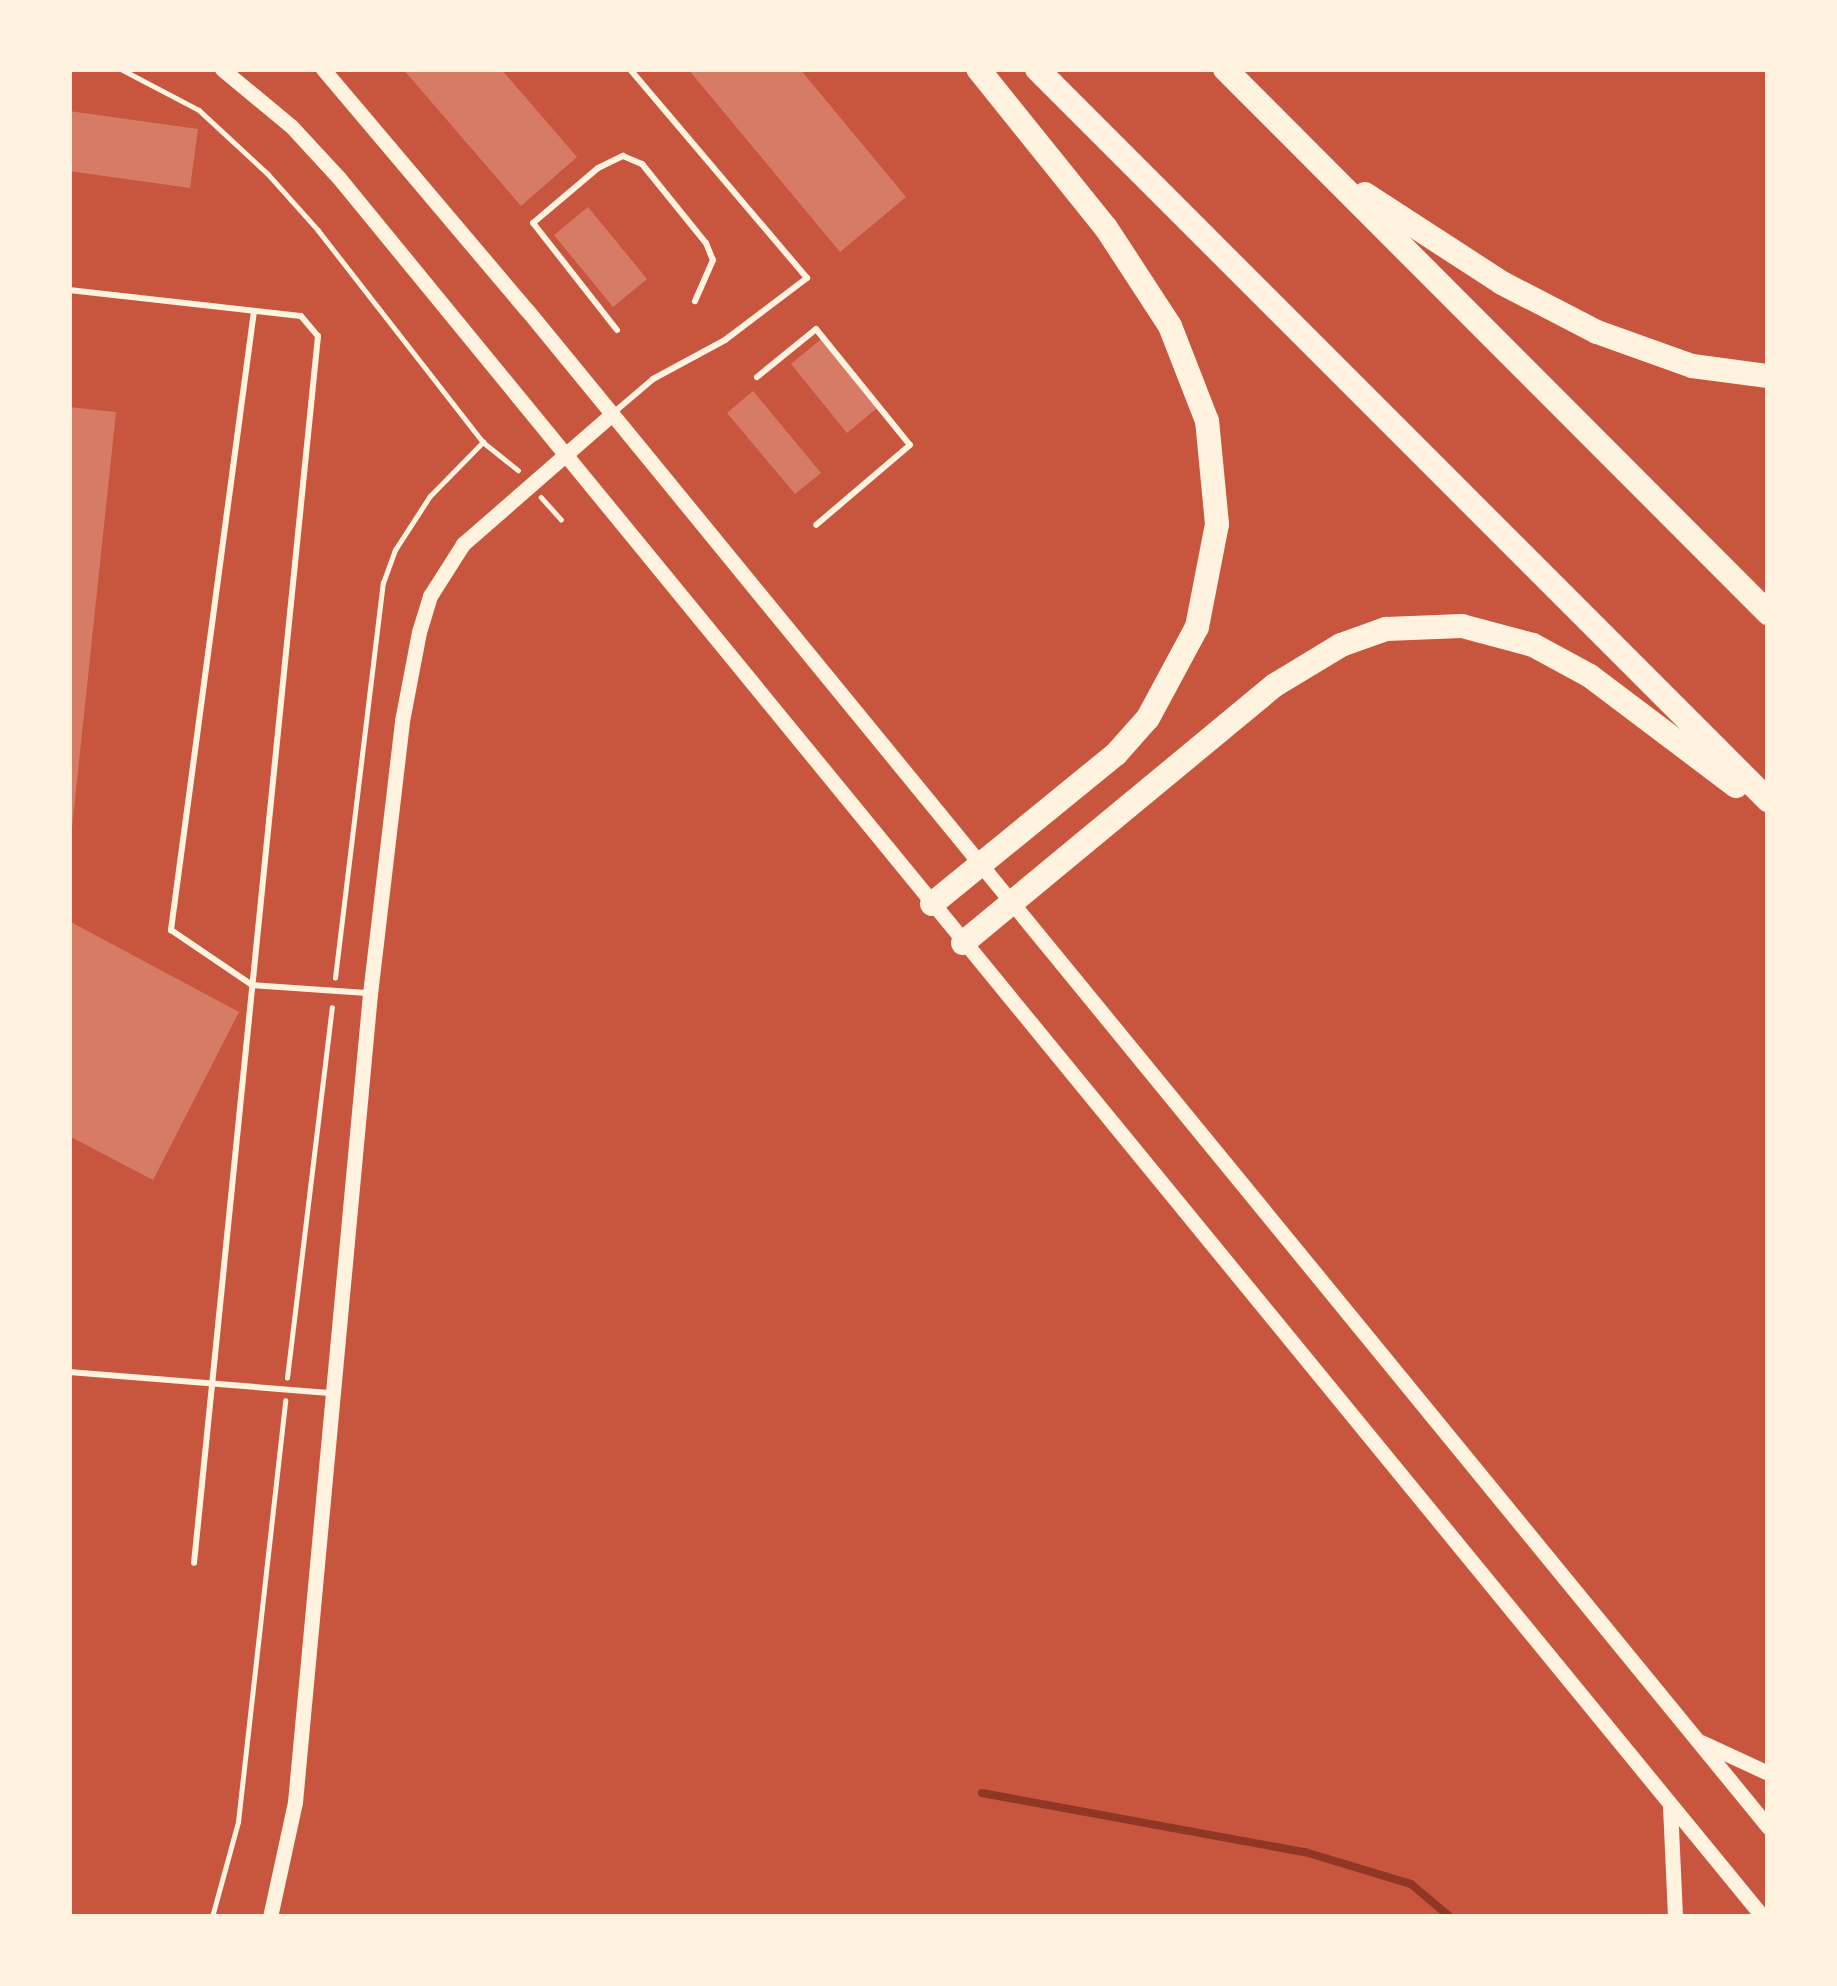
<!DOCTYPE html>
<style>
body{margin:0}
#map{position:relative;width:1837px;height:1986px;overflow:hidden;background:#c8553d;font-family:Figtree,sans-serif}
div>[style]{position:absolute}
.stream>*{height:8px;margin:-4px;padding:0 4px;transform-origin:4px;border-radius:4px;background:#8f3625}
.building>*{inset:0;background:#d67c66}
.path>*{height:4.5px;margin:-2.25px;padding:0 2.25px;transform-origin:2.25px;border-radius:2.25px;background:#fff3e0}
.service>*{height:6px;margin:-3px;padding:0 3px;transform-origin:3px;border-radius:3px;background:#fff3e0}
.tertiary>*{height:15px;margin:-7.5px;padding:0 7.5px;transform-origin:7.5px;border-radius:7.5px;background:#fff3e0}
.motorway>*{height:24px;margin:-12px;padding:0 12px;transform-origin:12px;border-radius:12px;background:#fff3e0}
span{translate:-50% -50%;white-space:nowrap;text-align:center;line-height:1.15;-webkit-text-stroke:12px #fff3e0;paint-order:stroke}
.frame{position:absolute;inset:0;border:72px solid #fff3e0;pointer-events:none}
</style>
<div id="map">
<div class="stream">
<div style="left:982px;top:1793px;width:328px;rotate:10.4deg"></div>
<div style="left:1305px;top:1852px;width:111px;rotate:16.8deg"></div>
<div style="left:1411px;top:1884px;width:51px;rotate:40.2deg"></div>
</div>
<div class="building">
<div style="clip-path:polygon(403px 69px,501px 69px,577px 157px,521px 206px)"></div>
<div style="clip-path:polygon(688px 69px,800px 69px,906px 197px,840px 252px)"></div>
<div style="clip-path:polygon(69px 111px,198px 129px,190px 188px,69px 171px)"></div>
<div style="clip-path:polygon(588px 207px,647px 279px,613px 307px,554px 235px)"></div>
<div style="clip-path:polygon(821px 339px,877px 408px,847px 433px,791px 364px)"></div>
<div style="clip-path:polygon(753px 391px,821px 473px,795px 494px,727px 413px)"></div>
<div style="clip-path:polygon(69px 407px,116px 412px,72px 828px,69px 828px)"></div>
<div style="clip-path:polygon(69px 921px,239px 1012px,153px 1180px,69px 1136px)"></div>
</div>
<div class="path">
<div style="left:121px;top:69px;width:88px;rotate:27.7deg"></div>
<div style="left:199px;top:110px;width:94px;rotate:42.8deg"></div>
<div style="left:268px;top:174px;width:75px;rotate:48.2deg"></div>
<div style="left:318px;top:230px;width:269px;rotate:52.1deg"></div>
<div style="left:483px;top:442px;width:45px;rotate:38.7deg"></div>
<div style="left:541px;top:497px;width:30px;rotate:48deg"></div>
<div style="left:335px;top:978px;width:398px;rotate:-83.1deg"></div>
<div style="left:383px;top:583px;width:35px;rotate:-70deg"></div>
<div style="left:395px;top:550px;width:64px;rotate:-57.1deg"></div>
<div style="left:430px;top:496px;width:76px;rotate:-45.5deg"></div>
<div style="left:287px;top:1378px;width:373px;rotate:-83.1deg"></div>
<div style="left:212px;top:1917px;width:98px;rotate:-74.7deg"></div>
<div style="left:238px;top:1822px;width:424px;rotate:-83.6deg"></div>
</div>
<div class="service">
<div style="left:69px;top:290px;width:233px;rotate:6.4deg"></div>
<div style="left:301px;top:316px;width:26px;rotate:50deg"></div>
<div style="left:318px;top:336px;width:1233px;rotate:95.77deg"></div>
<div style="left:254px;top:311px;width:625px;rotate:97.64deg"></div>
<div style="left:171px;top:930px;width:98px;rotate:34.2deg"></div>
<div style="left:252px;top:985px;width:115px;rotate:4deg"></div>
<div style="left:617px;top:330px;width:136px;rotate:-128.1deg"></div>
<div style="left:533px;top:223px;width:85px;rotate:-40.2deg"></div>
<div style="left:598px;top:168px;width:28px;rotate:-26deg"></div>
<div style="left:623px;top:156px;width:21px;rotate:23deg"></div>
<div style="left:642px;top:164px;width:102px;rotate:51deg"></div>
<div style="left:706px;top:243px;width:18px;rotate:68deg"></div>
<div style="left:713px;top:260px;width:45px;rotate:113.7deg"></div>
<div style="left:757px;top:377px;width:76px;rotate:-39.1deg"></div>
<div style="left:816px;top:329px;width:149px;rotate:51deg"></div>
<div style="left:910px;top:445px;width:123px;rotate:139.6deg"></div>
<div style="left:612px;top:414px;width:54px;rotate:-40.5deg"></div>
<div style="left:653px;top:379px;width:82px;rotate:-28.4deg"></div>
<div style="left:725px;top:340px;width:103px;rotate:-37.1deg"></div>
<div style="left:807px;top:278px;width:274px;rotate:-130.3deg"></div>
<div style="left:69px;top:1372px;width:264px;rotate:4.6deg"></div>
</div>
<div class="tertiary">
<div style="left:222px;top:69px;width:89px;rotate:39.6deg"></div>
<div style="left:291px;top:126px;width:71px;rotate:47.3deg"></div>
<div style="left:339px;top:178px;width:2248px;rotate:50.69deg"></div>
<div style="left:323px;top:69px;width:316px;rotate:49.8deg"></div>
<div style="left:527px;top:310px;width:1960px;rotate:50.71deg"></div>
<div style="left:1701px;top:1742px;width:74px;rotate:24.8deg"></div>
<div style="left:1670px;top:1806px;width:111px;rotate:87.4deg"></div>
<div style="left:270px;top:1917px;width:118px;rotate:-77.7deg"></div>
<div style="left:295px;top:1802px;width:811px;rotate:-84.7deg"></div>
<div style="left:370px;top:994px;width:275px;rotate:-83.3deg"></div>
<div style="left:402px;top:721px;width:91px;rotate:-79.2deg"></div>
<div style="left:419px;top:632px;width:38px;rotate:-73deg"></div>
<div style="left:430px;top:596px;width:62px;rotate:-57.6deg"></div>
<div style="left:463px;top:544px;width:198px;rotate:-41.1deg"></div>
</div>
<div class="motorway">
<div style="left:1037px;top:69px;width:1034px;rotate:45deg"></div>
<div style="left:1225px;top:69px;width:769px;rotate:45.05deg"></div>
<div style="left:1365px;top:194px;width:163px;rotate:33deg"></div>
<div style="left:1502px;top:283px;width:107px;rotate:27.3deg"></div>
<div style="left:1597px;top:332px;width:101px;rotate:19.7deg"></div>
<div style="left:1692px;top:366px;width:77px;rotate:7.5deg"></div>
<div style="left:932px;top:904px;width:237px;rotate:-39.2deg"></div>
<div style="left:1116px;top:754px;width:48px;rotate:-48.4deg"></div>
<div style="left:1148px;top:718px;width:103px;rotate:-61.7deg"></div>
<div style="left:1197px;top:627px;width:105px;rotate:-79deg"></div>
<div style="left:1217px;top:524px;width:103px;rotate:-95.5deg"></div>
<div style="left:1207px;top:421px;width:102px;rotate:-111.3deg"></div>
<div style="left:1170px;top:326px;width:117px;rotate:-123.1deg"></div>
<div style="left:1106px;top:228px;width:204px;rotate:-128.8deg"></div>
<div style="left:963px;top:943px;width:405px;rotate:-39.6deg"></div>
<div style="left:1275px;top:685px;width:77px;rotate:-31.2deg"></div>
<div style="left:1341px;top:645px;width:48px;rotate:-19.6deg"></div>
<div style="left:1386px;top:629px;width:76px;rotate:-2.3deg"></div>
<div style="left:1462px;top:626px;width:73px;rotate:15deg"></div>
<div style="left:1533px;top:645px;width:65px;rotate:28.5deg"></div>
<div style="left:1590px;top:676px;width:183px;rotate:37deg"></div>
</div>
<div class="frame"></div>
</div>
